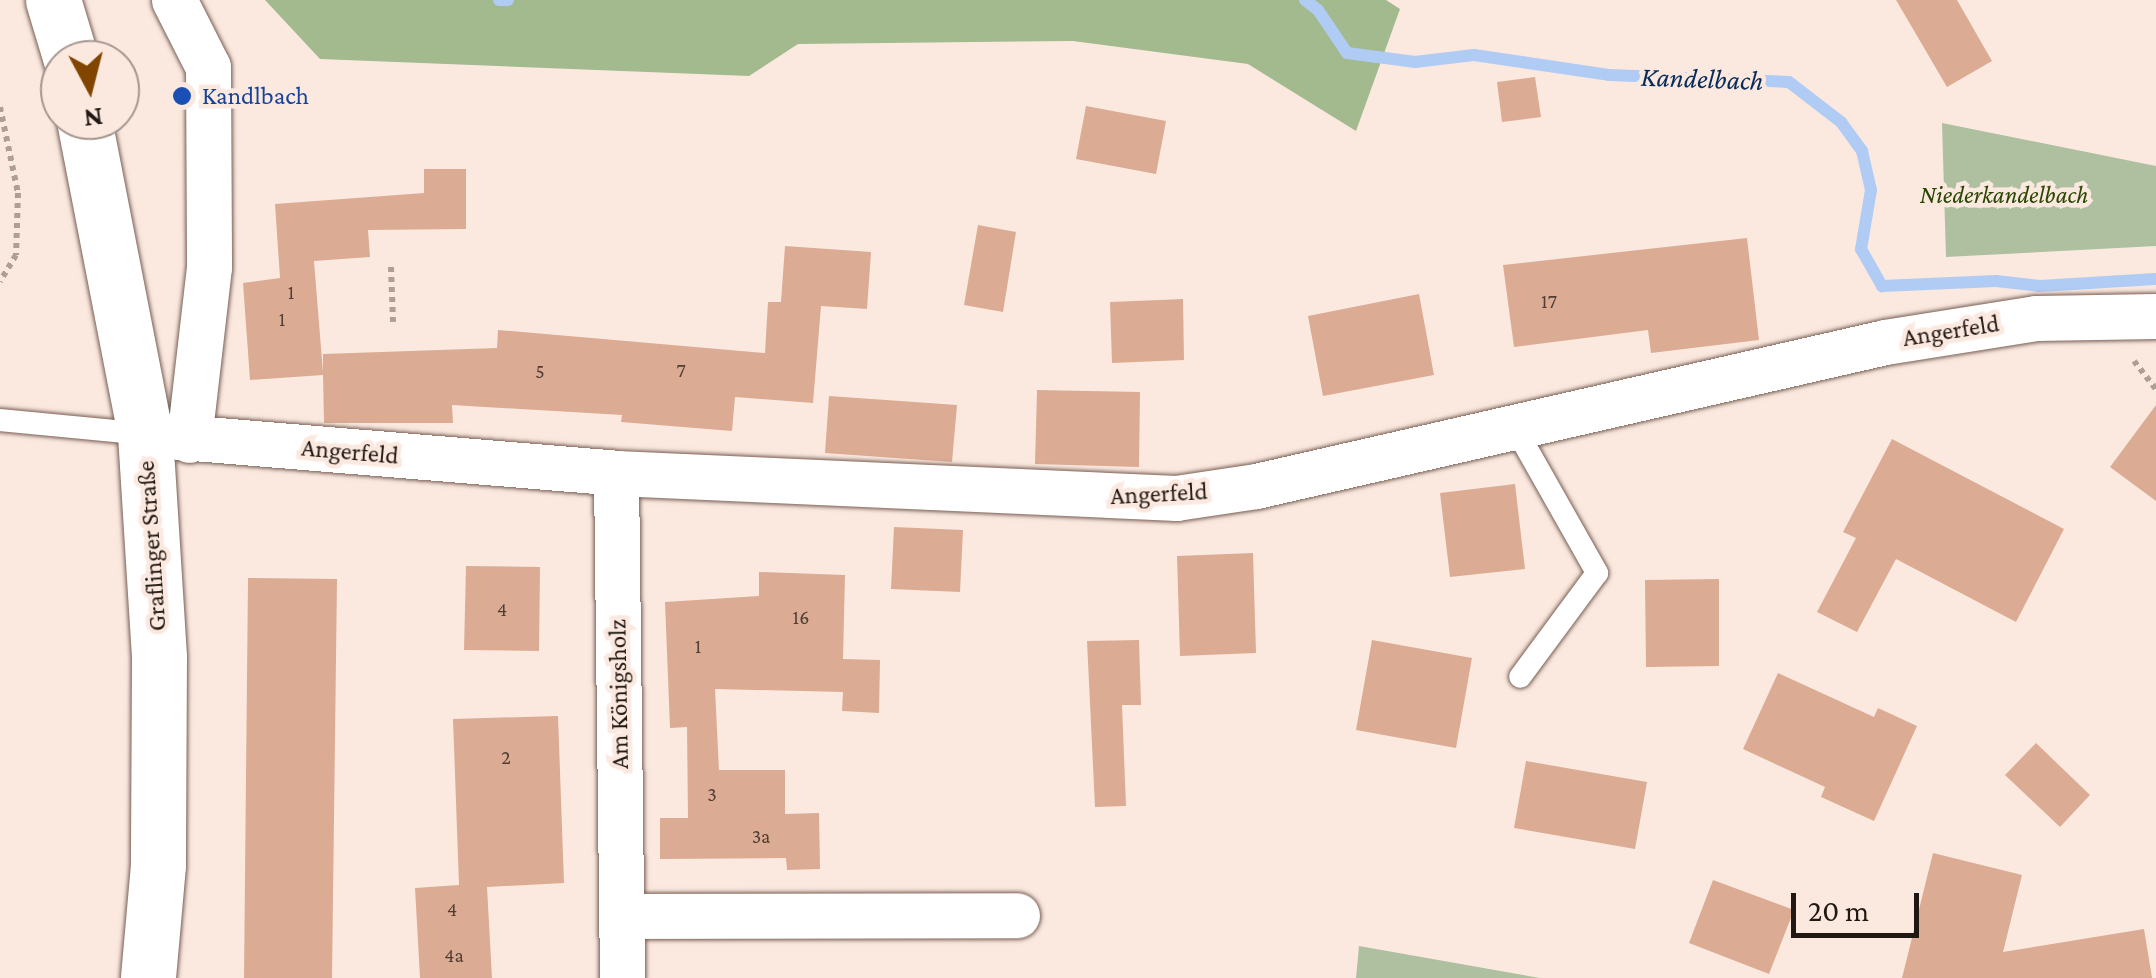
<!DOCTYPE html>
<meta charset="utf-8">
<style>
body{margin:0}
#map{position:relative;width:2156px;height:978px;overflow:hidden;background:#fbe9e0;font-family:"Crimson Pro",serif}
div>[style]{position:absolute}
.green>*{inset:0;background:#afc0a1}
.forest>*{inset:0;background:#a3b98e}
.stream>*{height:12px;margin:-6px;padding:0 6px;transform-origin:6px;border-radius:6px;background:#b0ccf5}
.building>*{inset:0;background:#dbac93}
.path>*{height:6px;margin-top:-3px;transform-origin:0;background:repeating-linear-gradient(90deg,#ad9e96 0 5px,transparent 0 10px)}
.roads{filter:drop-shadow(0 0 2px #785e52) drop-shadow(0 0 2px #785e52)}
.lane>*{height:22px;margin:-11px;padding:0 11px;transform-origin:11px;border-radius:11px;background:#fff}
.street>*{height:45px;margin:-22.5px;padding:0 22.5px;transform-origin:22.5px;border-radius:22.5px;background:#fff}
.primary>*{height:55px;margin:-27.5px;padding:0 27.5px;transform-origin:27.5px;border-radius:27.5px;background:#fff}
.dots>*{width:28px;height:28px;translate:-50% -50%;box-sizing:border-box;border:5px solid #fbe9e0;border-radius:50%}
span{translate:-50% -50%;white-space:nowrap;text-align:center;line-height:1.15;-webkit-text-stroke:9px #fbe9e0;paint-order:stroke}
.number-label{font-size:20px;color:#503d33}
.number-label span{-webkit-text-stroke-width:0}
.transit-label{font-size:25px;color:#164399}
.left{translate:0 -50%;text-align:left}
.park-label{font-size:25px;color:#2a4502;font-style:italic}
.street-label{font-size:25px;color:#221813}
.water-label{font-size:28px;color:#072b5b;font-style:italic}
.north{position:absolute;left:40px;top:40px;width:100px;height:100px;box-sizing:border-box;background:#fbe9e0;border:2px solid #a4958e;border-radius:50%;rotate:173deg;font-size:28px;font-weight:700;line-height:40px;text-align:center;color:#221813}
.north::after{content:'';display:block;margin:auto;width:35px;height:45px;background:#824500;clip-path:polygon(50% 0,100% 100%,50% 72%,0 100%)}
.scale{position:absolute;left:1791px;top:893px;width:128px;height:45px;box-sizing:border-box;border:5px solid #221813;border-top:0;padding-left:12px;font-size:30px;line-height:35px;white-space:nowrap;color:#221813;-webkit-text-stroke:8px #fbe9e0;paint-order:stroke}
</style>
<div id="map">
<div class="green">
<div style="clip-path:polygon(1942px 123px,2156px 166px,2156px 246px,1946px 257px)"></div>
<div style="clip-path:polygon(1359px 946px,1540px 978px,1356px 978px)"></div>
</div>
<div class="forest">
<div style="clip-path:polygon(265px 0,1386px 0,1400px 9px,1356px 131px,1248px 64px,1073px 41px,798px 44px,749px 76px,320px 59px)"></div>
</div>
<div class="stream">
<div style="left:499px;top:0;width:9px"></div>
<div style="left:1305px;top:0;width:16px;rotate:38deg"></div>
<div style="left:1318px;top:10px;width:52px;rotate:56deg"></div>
<div style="left:1347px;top:53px;width:69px;rotate:7.5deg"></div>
<div style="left:1415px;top:62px;width:59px;rotate:-6.8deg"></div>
<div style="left:1474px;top:55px;width:136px;rotate:8.4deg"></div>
<div style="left:1609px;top:75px;width:180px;rotate:2.2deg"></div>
<div style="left:1789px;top:82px;width:66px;rotate:37.6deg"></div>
<div style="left:1841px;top:122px;width:36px;rotate:54deg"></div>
<div style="left:1862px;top:151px;width:40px;rotate:77deg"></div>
<div style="left:1871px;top:190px;width:60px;rotate:99.6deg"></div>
<div style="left:1861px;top:249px;width:43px;rotate:60.4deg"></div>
<div style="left:1882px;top:286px;width:114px;rotate:-2.5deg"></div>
<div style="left:1996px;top:281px;width:44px;rotate:6.5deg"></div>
<div style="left:2040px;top:286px;width:115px;rotate:-3.5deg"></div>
</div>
<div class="building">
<div style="clip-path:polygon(1896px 0,1957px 0,1992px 61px,1947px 87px)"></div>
<div style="clip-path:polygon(1535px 77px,1541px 117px,1502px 122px,1497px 82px)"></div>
<div style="clip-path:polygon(1086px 106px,1166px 121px,1156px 174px,1076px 159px)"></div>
<div style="clip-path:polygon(424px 169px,466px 169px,466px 229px,368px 230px,370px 257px,314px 261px,323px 373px,323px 354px,497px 348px,498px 330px,765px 353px,768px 302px,781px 302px,785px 246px,871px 252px,867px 309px,821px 306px,813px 403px,735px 397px,732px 431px,621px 422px,622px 415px,452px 405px,453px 423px,324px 423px,323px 375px,250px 380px,243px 283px,280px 278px,275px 204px,424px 193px)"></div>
<div style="clip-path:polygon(978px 225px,1016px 232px,1003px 312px,964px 305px)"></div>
<div style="clip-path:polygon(1747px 238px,1759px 340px,1651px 353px,1648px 330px,1514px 347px,1503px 265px)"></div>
<div style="clip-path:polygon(1419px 294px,1434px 375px,1323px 396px,1308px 316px)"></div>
<div style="clip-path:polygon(1183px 299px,1184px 360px,1112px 363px,1110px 302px)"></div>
<div style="clip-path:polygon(1037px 390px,1140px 392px,1139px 467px,1035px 464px)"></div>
<div style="clip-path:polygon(829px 396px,957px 405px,952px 462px,825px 453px)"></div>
<div style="clip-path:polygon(2156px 405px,2156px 501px,2110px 467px)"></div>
<div style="clip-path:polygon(1892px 439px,2064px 529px,2016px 622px,1896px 559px,1857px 632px,1817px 612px,1856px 538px,1843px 532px)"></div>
<div style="clip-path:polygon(1515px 484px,1525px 569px,1450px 577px,1440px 493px)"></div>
<div style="clip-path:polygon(894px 527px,963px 530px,960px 592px,891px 589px)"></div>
<div style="clip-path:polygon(1253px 553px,1256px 653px,1180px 656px,1177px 556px)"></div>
<div style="clip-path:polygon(466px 566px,540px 567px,539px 651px,464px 650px)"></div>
<div style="clip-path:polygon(759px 572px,845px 575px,843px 659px,880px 660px,879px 713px,842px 711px,843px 692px,715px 689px,719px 770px,785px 770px,785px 814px,819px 813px,820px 869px,787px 870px,786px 858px,660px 859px,660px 818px,688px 818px,687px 727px,670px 728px,665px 602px,759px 596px)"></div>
<div style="clip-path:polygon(248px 578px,337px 579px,332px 978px,244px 978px)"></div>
<div style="clip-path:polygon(1719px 579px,1719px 666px,1646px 667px,1645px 580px)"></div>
<div style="clip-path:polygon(1139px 640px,1141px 705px,1122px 705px,1126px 806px,1095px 807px,1087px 641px)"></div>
<div style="clip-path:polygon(1372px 640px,1472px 658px,1456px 748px,1356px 730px)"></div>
<div style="clip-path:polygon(1778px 673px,1874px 717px,1878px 708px,1917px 726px,1874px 821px,1821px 797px,1825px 787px,1743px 749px)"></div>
<div style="clip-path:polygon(558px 716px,564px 883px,487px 887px,492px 978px,420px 978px,415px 888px,459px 885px,453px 719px)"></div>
<div style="clip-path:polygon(2036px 743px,2090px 795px,2060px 827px,2005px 775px)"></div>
<div style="clip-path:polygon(1526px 761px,1647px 782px,1635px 849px,1514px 828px)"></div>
<div style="clip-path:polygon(1933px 853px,2022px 875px,2003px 952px,2144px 929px,2152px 978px,1902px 978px)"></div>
<div style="clip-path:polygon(1713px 880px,1794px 910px,1769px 974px,1689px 943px)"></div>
</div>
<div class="path">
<div style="left:0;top:107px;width:88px;rotate:78.2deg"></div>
<div style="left:18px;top:193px;width:62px;rotate:91.8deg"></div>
<div style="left:16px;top:255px;width:31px;rotate:121deg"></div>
<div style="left:391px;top:267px;width:55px;rotate:87.9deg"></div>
<div style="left:2134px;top:361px;width:36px;rotate:52deg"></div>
</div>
<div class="roads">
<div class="lane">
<div style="left:0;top:420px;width:146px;rotate:5.5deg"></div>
<div style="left:1514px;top:426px;width:169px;rotate:60.5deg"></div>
<div style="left:1597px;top:573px;width:129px;rotate:126.5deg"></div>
</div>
<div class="street">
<div style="left:174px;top:0;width:75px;rotate:63.1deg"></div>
<div style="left:208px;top:67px;width:200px;rotate:89.7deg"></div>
<div style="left:209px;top:267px;width:174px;rotate:96.6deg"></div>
<div style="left:145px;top:434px;width:473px;rotate:4.7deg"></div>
<div style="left:616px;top:473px;width:561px;rotate:2.56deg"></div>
<div style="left:1176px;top:498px;width:81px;rotate:-8.5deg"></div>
<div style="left:1256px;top:486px;width:645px;rotate:-12.89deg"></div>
<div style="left:1885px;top:342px;width:153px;rotate:-9deg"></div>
<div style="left:2036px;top:318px;width:120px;rotate:-1deg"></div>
<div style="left:616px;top:473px;width:505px;rotate:89.32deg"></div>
<div style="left:622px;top:916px;width:395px;rotate:-0.1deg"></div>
</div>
<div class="primary">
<div style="left:53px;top:0;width:63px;rotate:73.3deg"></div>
<div style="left:84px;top:120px;width:320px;rotate:79deg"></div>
<div style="left:145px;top:434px;width:224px;rotate:86.4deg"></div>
<div style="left:159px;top:658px;width:207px;rotate:90.3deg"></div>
<div style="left:158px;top:865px;width:113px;rotate:95.1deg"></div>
</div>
</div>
<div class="dots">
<div style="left:182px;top:96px;background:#1a4fb4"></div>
</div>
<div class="number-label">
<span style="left:291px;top:292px">1</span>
<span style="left:1549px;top:301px">17</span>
<span style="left:282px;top:319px">1</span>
<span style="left:681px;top:370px">7</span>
<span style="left:540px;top:371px">5</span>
<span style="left:502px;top:609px">4</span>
<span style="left:801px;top:617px">16</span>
<span style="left:698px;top:646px">1</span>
<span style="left:506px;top:757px">2</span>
<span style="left:712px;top:794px">3</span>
<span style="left:761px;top:836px">3a</span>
<span style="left:452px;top:909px">4</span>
<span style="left:454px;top:955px">4a</span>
</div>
<div class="transit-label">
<span class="left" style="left:202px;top:96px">Kandlbach</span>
</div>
<div class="park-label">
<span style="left:2004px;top:195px">Niederkandelbach</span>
</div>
<div class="street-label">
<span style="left:1951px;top:331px;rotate:-9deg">Angerfeld</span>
<span style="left:350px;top:452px;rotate:5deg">Angerfeld</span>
<span style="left:1159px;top:494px;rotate:-3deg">Angerfeld</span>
<span style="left:152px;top:546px;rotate:-94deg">Graflinger Straße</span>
<span style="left:619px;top:694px;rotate:-91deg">Am Königsholz</span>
</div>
<div class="water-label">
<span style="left:1702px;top:79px;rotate:2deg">Kandelbach</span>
</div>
<div class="north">N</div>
<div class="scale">20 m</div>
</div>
